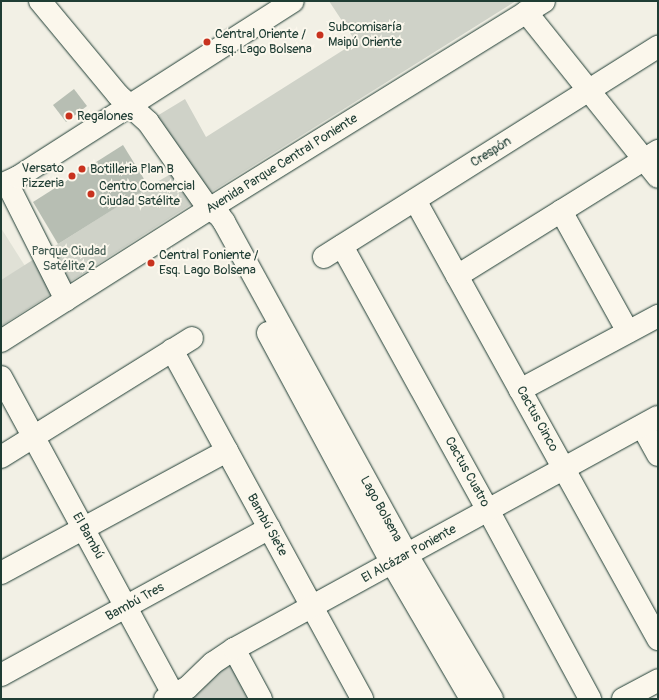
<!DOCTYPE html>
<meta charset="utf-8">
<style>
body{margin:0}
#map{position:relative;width:659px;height:700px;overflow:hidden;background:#f2f0e5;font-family:Pangolin,sans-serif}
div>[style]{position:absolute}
.built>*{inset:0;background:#e0e1d6}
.green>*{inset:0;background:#cfd2c8}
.building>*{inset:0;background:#b7beb3}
.roads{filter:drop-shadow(0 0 1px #1f3d34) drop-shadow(0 0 1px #1f3d34)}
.minor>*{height:22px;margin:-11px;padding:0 11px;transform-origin:11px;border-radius:11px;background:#fbf7ec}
.dots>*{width:11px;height:11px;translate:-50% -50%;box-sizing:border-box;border:2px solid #fbf7ec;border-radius:50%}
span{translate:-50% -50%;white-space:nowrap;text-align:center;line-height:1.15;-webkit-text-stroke:4px #fbf7ec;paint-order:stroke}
.poi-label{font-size:13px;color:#1f3d34}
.left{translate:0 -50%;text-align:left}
.right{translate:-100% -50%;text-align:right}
.street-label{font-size:13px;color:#1f3d34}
.park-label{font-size:13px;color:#425b52}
.frame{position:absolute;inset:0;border:2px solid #1f3d34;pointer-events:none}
</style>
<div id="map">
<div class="built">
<div style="clip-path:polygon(1px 228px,25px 266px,1px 280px)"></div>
</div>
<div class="green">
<div style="clip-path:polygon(329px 1px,516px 1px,205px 196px,152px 119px,185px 99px,206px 137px,356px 42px)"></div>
<div style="clip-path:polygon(176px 171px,195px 202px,1px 326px,1px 280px,150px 186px)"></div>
<div style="clip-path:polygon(231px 666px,253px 699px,188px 699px,224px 668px)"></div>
</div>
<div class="building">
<div style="clip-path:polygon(74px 89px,87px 106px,66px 122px,53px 105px)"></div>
<div style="clip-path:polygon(123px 145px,149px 187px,58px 244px,33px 202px)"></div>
</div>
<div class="roads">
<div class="minor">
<div style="left:40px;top:1px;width:122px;rotate:50.3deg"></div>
<div style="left:118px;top:95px;width:40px;rotate:42deg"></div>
<div style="left:148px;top:122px;width:106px;rotate:55deg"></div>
<div style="left:209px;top:209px;width:12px;rotate:31deg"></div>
<div style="left:219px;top:215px;width:9px;rotate:54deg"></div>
<div style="left:224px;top:222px;width:380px;rotate:61.2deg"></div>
<div style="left:407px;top:555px;width:167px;rotate:59.4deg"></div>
<div style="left:526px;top:12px;width:211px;rotate:51.3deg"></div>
<div style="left:7px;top:183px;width:131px;rotate:63.2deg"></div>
<div style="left:1px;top:185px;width:19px;rotate:-25deg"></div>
<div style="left:18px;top:177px;width:326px;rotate:-32.6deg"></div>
<div style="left:415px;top:200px;width:502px;rotate:61.03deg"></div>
<div style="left:561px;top:211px;width:138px;rotate:61deg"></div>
<div style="left:342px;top:246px;width:302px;rotate:61.1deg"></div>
<div style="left:488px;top:510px;width:215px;rotate:61.6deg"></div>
<div style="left:324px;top:257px;width:395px;rotate:-32.2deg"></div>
<div style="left:457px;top:276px;width:237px;rotate:-31.9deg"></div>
<div style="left:268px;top:333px;width:261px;rotate:61.7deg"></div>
<div style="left:392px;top:563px;width:157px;rotate:59.8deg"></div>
<div style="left:1px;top:341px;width:246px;rotate:-32.4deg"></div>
<div style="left:209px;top:209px;width:394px;rotate:-31.8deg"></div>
<div style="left:172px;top:350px;width:397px;rotate:61.4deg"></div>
<div style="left:1px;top:377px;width:362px;rotate:61.5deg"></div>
<div style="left:520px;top:390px;width:157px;rotate:-28.2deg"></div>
<div style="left:642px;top:426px;width:33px;rotate:61deg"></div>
<div style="left:1px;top:457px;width:225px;rotate:-31.9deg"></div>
<div style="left:1px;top:573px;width:257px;rotate:-28.4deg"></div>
<div style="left:234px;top:649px;width:57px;rotate:61.6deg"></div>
<div style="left:1px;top:675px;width:306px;rotate:-28.7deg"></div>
<div style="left:165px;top:699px;width:25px;rotate:-27deg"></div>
<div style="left:187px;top:688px;width:36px;rotate:-44deg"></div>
<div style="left:213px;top:663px;width:25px;rotate:-34deg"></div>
<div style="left:234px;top:649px;width:483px;rotate:-28.7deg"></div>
<div style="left:623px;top:699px;width:40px;rotate:-28deg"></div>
</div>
</div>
<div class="dots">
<div style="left:320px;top:35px;background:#c8321e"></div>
<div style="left:207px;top:42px;background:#c8321e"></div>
<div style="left:69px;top:116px;background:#c8321e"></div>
<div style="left:82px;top:169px;background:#c8321e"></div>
<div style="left:72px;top:176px;background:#c8321e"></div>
<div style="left:91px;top:194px;background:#c8321e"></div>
<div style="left:151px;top:263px;background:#c8321e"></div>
</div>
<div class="poi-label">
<span class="left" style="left:328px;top:35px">Subcomisaría<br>Maipú Oriente</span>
<span class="left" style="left:215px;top:42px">Central Oriente /<br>Esq. Lago Bolsena</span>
<span class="left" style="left:77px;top:116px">Regalones</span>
<span class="right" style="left:64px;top:176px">Versato<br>Pizzeria</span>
<span class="left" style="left:90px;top:169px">Botilleria Plan B</span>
<span class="left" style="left:99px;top:194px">Centro Comercial<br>Ciudad Satélite</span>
<span class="left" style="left:159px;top:263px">Central Poniente /<br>Esq. Lago Bolsena</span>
</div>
<div class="street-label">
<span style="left:491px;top:152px;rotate:-32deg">Crespón</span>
<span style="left:282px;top:164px;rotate:-32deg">Avenida Parque Central Poniente</span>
<span style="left:537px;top:419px;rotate:61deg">Cactus Cinco</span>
<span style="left:467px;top:472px;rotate:61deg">Cactus Cuatro</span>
<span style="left:381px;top:509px;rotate:61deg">Lago Bolsena</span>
<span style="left:267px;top:525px;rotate:61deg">Bambú Siete</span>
<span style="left:88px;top:536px;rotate:61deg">El Bambú</span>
<span style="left:409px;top:554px;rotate:-29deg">El Alcázar Poniente</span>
<span style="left:135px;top:602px;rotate:-29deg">Bambú Tres</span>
</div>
<div class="park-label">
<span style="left:69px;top:259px">Parque Ciudad<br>Satélite 2</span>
</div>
<div class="frame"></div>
</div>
